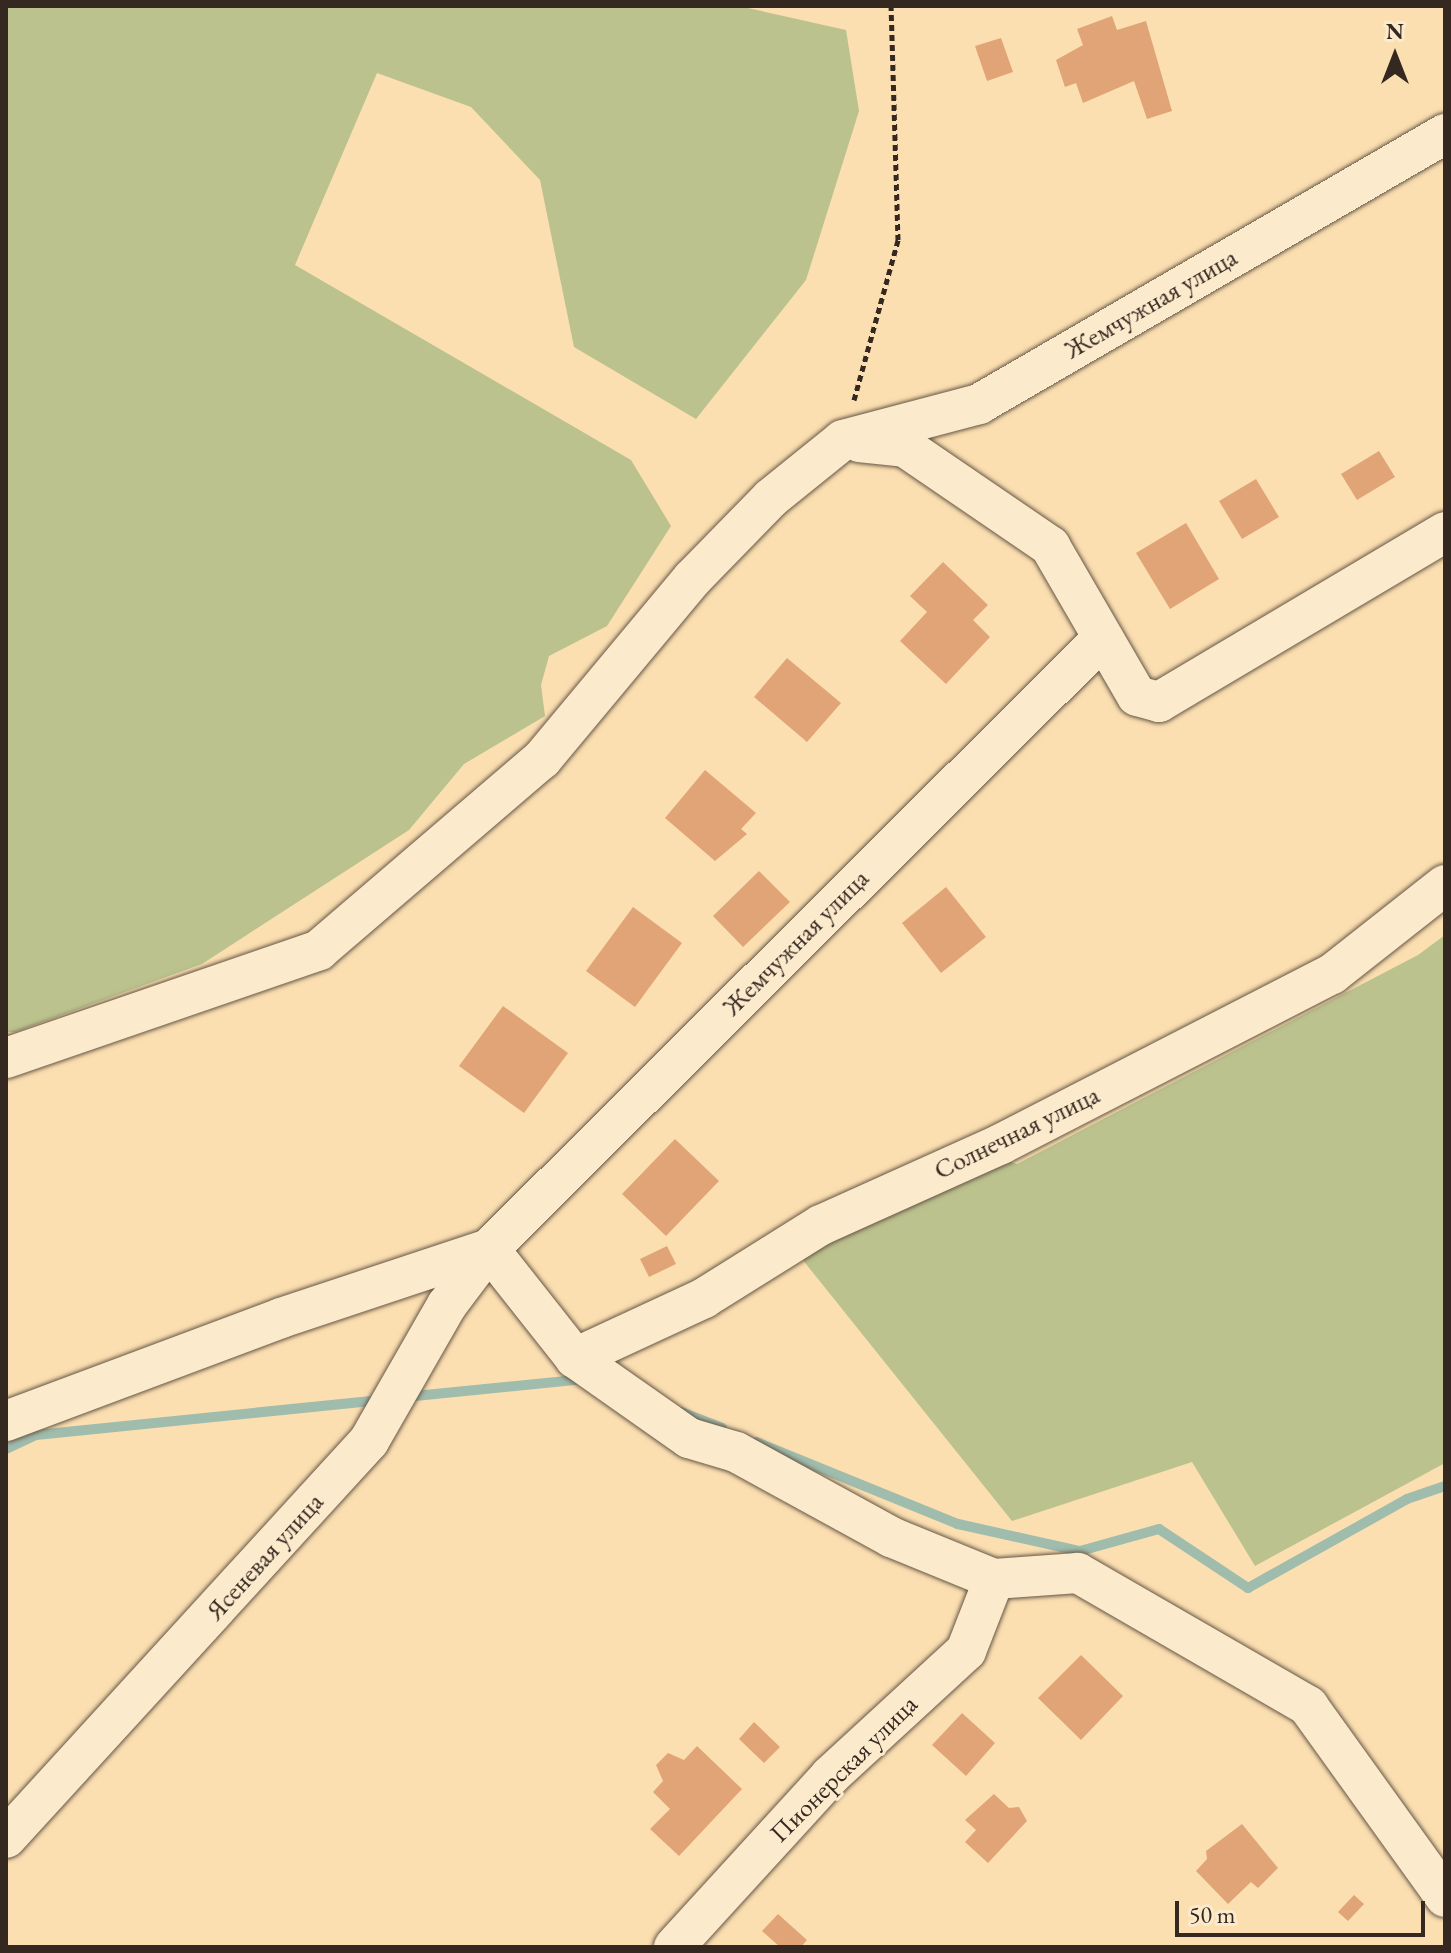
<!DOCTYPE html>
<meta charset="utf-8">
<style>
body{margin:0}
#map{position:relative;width:1451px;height:1953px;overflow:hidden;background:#fbdfb1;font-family:"EB Garamond",serif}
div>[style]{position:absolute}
.green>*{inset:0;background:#bbc28e}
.stream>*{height:10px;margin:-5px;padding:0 5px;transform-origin:5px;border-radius:5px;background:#9fbcad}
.building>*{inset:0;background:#e1a477}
.path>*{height:5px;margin-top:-2.5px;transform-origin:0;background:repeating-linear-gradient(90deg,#342821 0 6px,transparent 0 10px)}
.roads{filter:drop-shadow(0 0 2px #665645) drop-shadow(0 0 2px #665645)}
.minor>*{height:40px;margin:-20px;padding:0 20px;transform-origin:20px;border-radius:20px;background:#fceacc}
span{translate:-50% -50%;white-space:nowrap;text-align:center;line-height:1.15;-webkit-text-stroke:6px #fceacc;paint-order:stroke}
.street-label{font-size:26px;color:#342821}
.frame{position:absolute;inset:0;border:8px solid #342821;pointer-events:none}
.north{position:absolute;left:1355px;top:16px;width:80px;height:80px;-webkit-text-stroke:6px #fceacc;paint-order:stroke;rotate:0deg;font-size:22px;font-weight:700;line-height:32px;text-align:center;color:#342821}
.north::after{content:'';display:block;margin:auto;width:28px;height:36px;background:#342821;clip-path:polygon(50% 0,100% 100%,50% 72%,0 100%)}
.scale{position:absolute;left:1175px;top:1901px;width:250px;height:36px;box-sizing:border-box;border:4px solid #342821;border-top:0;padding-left:10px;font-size:24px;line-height:28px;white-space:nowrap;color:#342821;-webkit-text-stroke:6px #fceacc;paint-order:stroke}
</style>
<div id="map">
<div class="green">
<div style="clip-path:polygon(6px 6px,739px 6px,846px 30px,859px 111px,806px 280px,696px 419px,574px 347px,540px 180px,471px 107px,377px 73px,295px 265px,631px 460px,671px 526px,607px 626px,549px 656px,541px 685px,545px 716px,464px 764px,409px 830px,202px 964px,15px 1032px,6px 1032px)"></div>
<div style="clip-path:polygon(1445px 935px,1445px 1463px,1255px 1566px,1192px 1462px,1012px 1521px,802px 1259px,836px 1229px,996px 1158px,1017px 1164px,1418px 955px)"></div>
</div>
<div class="stream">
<div style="left:405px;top:1397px;width:180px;rotate:-5.7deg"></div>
<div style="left:681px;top:1412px;width:44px;rotate:21.3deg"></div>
<div style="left:756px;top:1442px;width:218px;rotate:22.1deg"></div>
<div style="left:958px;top:1524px;width:125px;rotate:12.5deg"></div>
<div style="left:1080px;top:1551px;width:82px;rotate:-15.6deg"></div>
<div style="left:1159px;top:1529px;width:107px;rotate:33.5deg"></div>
<div style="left:1248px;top:1588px;width:182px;rotate:-29.2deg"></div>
<div style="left:1407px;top:1499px;width:40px;rotate:-18.9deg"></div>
<div style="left:6px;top:1449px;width:33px;rotate:-25deg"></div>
<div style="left:36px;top:1435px;width:347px;rotate:-5.8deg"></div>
</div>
<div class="building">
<div style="clip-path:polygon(1112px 16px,1117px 30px,1146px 21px,1172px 111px,1147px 119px,1134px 81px,1083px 103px,1076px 83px,1065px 87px,1056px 60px,1083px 45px,1077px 29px)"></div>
<div style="clip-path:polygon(1001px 38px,1013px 72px,987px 81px,975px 46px)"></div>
<div style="clip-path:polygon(1379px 451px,1395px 477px,1357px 500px,1341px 474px)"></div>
<div style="clip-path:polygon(1256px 479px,1279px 517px,1242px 539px,1219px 501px)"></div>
<div style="clip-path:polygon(1186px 523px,1219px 579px,1170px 609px,1136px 553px)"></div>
<div style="clip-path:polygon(943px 562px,988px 605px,973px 620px,990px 637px,946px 684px,900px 641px,927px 612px,910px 596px)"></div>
<div style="clip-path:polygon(787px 658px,841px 703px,807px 742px,754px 697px)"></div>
<div style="clip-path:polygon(705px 770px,756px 813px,741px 829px,747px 834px,715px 861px,665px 818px)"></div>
<div style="clip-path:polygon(759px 871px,790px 902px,743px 947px,713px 916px)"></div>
<div style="clip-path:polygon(946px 887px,986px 937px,941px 973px,902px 923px)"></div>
<div style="clip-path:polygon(633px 907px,682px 943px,635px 1007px,586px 971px)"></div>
<div style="clip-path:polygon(503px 1006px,568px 1053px,524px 1113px,459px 1066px)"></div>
<div style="clip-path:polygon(675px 1139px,719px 1181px,666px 1236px,622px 1194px)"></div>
<div style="clip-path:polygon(667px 1246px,676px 1264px,649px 1277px,640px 1259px)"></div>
<div style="clip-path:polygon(1081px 1655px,1123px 1696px,1081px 1740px,1038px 1698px)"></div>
<div style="clip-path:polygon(962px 1713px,995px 1743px,966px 1776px,932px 1745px)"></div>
<div style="clip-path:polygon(754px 1722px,780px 1747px,764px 1763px,739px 1739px)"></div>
<div style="clip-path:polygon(697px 1746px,742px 1789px,679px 1856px,650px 1829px,670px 1809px,653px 1792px,663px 1781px,656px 1765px,668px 1753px,684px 1760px)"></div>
<div style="clip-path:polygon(994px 1794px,1009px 1808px,1019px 1807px,1027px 1821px,988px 1863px,965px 1842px,976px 1830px,965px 1820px)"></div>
<div style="clip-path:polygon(1242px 1824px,1278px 1868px,1258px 1888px,1251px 1882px,1228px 1904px,1196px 1871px,1207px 1859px,1206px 1851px)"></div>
<div style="clip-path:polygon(1354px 1895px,1364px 1904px,1348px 1921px,1338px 1912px)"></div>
<div style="clip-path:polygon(778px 1914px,807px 1940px,801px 1947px,780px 1947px,762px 1931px)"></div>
</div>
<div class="path">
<div style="left:854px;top:400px;width:166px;rotate:-74.6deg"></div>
<div style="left:898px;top:240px;width:234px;rotate:-91.7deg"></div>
</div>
<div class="roads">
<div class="minor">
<div style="left:859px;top:442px;width:46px;rotate:6.2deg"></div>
<div style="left:905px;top:447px;width:176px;rotate:34.3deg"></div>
<div style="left:1050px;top:546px;width:173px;rotate:59.9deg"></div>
<div style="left:1137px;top:696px;width:23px;rotate:15deg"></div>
<div style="left:1159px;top:702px;width:333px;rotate:-30.7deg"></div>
<div style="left:6px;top:1058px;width:331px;rotate:-19deg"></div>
<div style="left:319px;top:950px;width:294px;rotate:-40.6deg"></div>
<div style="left:542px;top:759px;width:234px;rotate:-50.2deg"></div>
<div style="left:692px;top:579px;width:113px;rotate:-45.7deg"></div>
<div style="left:771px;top:498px;width:92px;rotate:-38.9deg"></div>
<div style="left:843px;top:440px;width:141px;rotate:-14.8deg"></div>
<div style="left:979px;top:404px;width:539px;rotate:-30.09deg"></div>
<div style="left:575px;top:1358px;width:142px;rotate:-24.9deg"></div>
<div style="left:704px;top:1298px;width:138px;rotate:-32deg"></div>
<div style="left:821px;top:1225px;width:197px;rotate:-24.2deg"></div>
<div style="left:1001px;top:1144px;width:372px;rotate:-27.2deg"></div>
<div style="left:1332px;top:974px;width:144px;rotate:-38.2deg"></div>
<div style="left:6px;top:1421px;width:294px;rotate:-20.5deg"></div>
<div style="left:281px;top:1318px;width:219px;rotate:-18.4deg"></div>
<div style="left:489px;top:1249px;width:139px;rotate:51.7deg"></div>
<div style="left:575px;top:1358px;width:139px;rotate:35.1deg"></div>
<div style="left:689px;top:1438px;width:49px;rotate:16.6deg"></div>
<div style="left:736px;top:1452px;width:177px;rotate:28.7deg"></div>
<div style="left:891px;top:1537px;width:111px;rotate:22.2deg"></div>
<div style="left:994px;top:1579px;width:84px;rotate:-4.1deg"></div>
<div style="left:1078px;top:1573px;width:266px;rotate:30deg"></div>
<div style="left:1308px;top:1706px;width:235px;rotate:54.3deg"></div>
<div style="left:6px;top:1838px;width:538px;rotate:-47.56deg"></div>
<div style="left:369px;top:1441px;width:157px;rotate:-60.2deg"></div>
<div style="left:447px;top:1305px;width:70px;rotate:-53.1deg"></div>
<div style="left:489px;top:1249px;width:866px;rotate:-44.86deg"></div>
<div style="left:674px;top:1947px;width:231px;rotate:-47.6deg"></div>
<div style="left:830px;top:1776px;width:185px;rotate:-42.6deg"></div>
<div style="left:966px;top:1651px;width:77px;rotate:-68.7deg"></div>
</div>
</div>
<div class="street-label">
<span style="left:1151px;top:304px;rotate:-30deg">Жемчужная улица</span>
<span style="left:796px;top:943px;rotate:-45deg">Жемчужная улица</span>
<span style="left:1017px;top:1133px;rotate:-26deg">Солнечная улица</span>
<span style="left:265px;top:1557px;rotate:-48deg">Ясеневая улица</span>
<span style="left:844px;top:1769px;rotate:-45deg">Пионерская улица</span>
</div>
<div class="frame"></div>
<div class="north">N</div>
<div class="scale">50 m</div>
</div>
